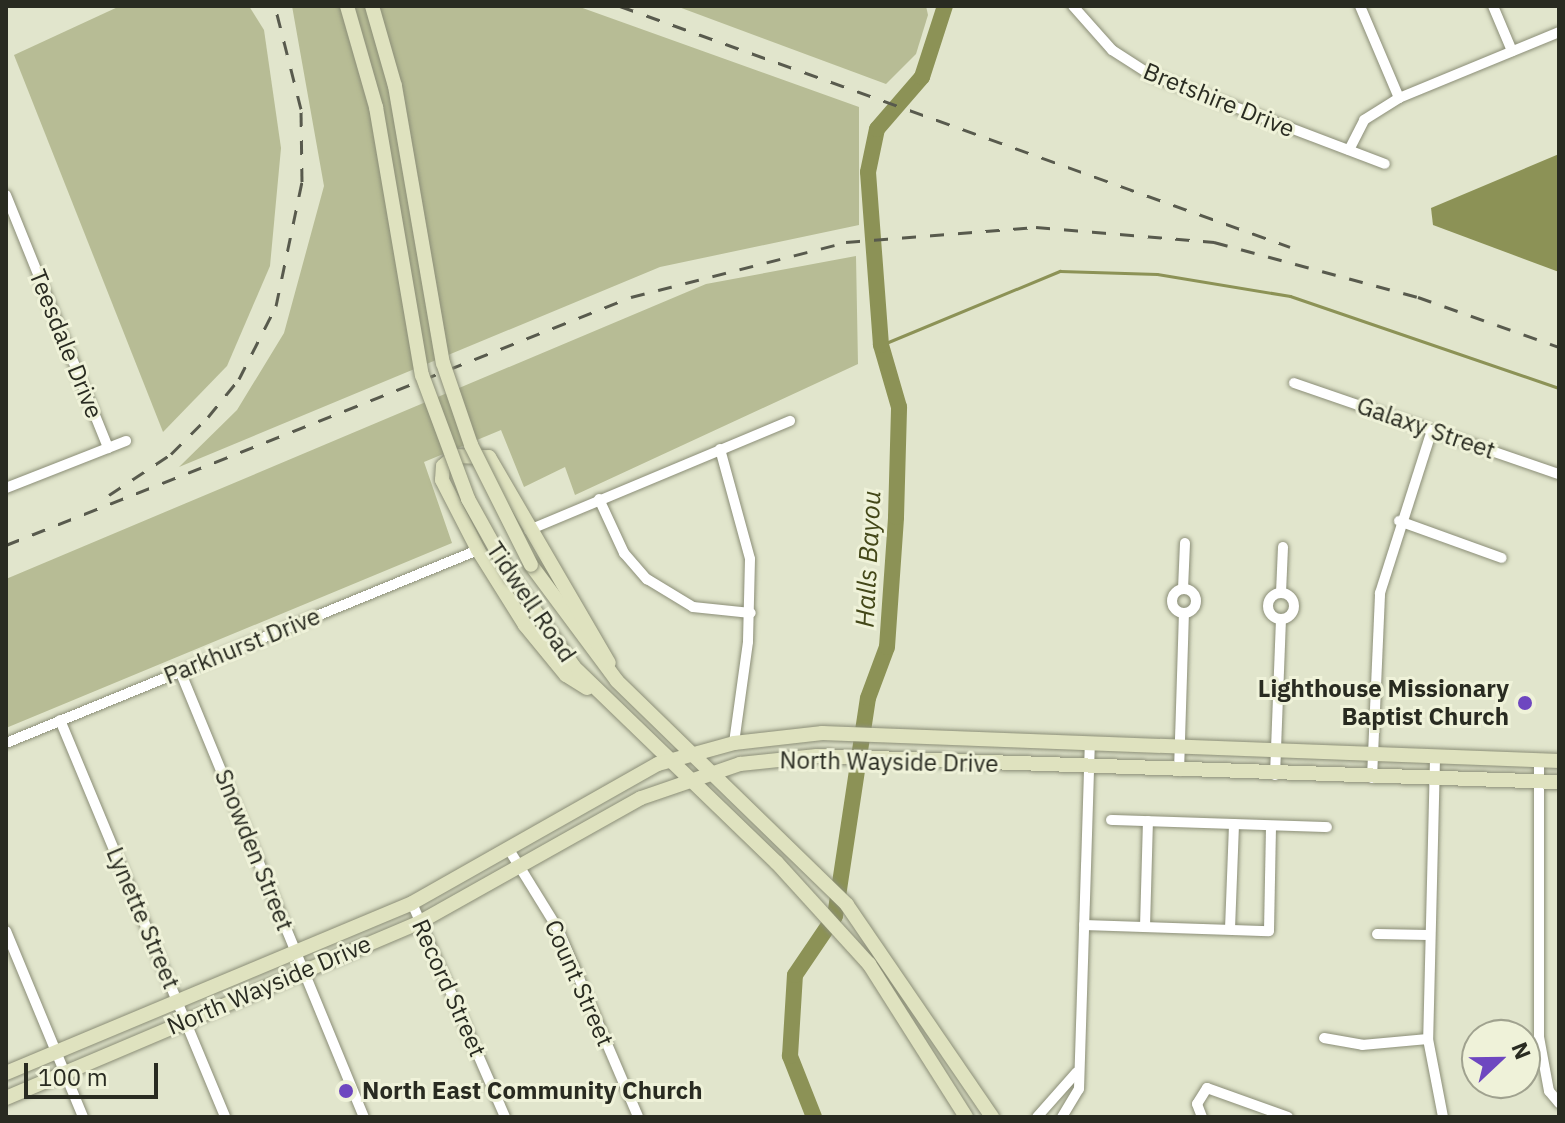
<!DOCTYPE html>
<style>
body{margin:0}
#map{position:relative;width:1565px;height:1123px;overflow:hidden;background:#e1e5cc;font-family:"IBM Plex Sans",sans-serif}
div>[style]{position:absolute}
.green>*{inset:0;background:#b7bc95}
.water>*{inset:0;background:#8c9256}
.stream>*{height:3px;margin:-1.5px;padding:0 1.5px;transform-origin:1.5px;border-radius:1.5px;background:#8c9256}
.river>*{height:16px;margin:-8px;padding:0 8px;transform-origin:8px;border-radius:8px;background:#8c9256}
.roads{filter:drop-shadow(0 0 2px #8b8e77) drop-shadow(0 0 2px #8b8e77)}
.minor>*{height:10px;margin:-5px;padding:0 5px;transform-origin:5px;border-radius:5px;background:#fff}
.minor>.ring{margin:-5px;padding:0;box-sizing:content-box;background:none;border:10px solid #fff;border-radius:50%}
.secondary>*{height:14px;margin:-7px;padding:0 7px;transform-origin:7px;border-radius:7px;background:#dfe2bf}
.rail>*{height:3px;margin-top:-1.5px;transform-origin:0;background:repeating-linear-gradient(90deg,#585a4d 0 14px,transparent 0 28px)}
.bridges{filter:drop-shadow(0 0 2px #8b8e77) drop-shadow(0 0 2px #8b8e77)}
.secondary-bridge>*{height:14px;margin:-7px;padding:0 7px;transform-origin:7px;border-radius:7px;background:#dfe2bf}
.dots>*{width:22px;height:22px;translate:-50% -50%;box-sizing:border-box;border:4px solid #eff2d9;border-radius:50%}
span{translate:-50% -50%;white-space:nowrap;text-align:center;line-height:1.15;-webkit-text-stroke:6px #eff2d9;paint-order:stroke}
.street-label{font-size:24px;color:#292b21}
.poi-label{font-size:24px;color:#292b21;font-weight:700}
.right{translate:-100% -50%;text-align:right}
.left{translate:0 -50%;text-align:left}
.water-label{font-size:26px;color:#434718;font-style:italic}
.frame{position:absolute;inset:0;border:8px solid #292b21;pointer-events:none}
.north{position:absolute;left:1461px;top:1019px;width:80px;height:80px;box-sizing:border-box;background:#eff2d9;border:2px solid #a0a28f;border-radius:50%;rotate:68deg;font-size:22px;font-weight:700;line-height:32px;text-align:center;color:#292b21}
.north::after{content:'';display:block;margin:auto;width:28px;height:36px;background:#6e47c0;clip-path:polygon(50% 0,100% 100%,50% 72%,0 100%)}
.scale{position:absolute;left:24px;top:1063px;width:134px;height:36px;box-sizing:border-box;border:4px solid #292b21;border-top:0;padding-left:10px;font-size:24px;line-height:28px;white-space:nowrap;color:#292b21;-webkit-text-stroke:6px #eff2d9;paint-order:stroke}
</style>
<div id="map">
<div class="green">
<div style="clip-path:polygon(120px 6px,249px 6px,264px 30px,281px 148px,270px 266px,227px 366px,163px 432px,14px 55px)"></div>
<div style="clip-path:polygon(292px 6px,577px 6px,859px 107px,859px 225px,660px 267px,179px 467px,237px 410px,284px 333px,324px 186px)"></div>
<div style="clip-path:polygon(676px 6px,926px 6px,928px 15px,916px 54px,886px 84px)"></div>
<div style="clip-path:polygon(856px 256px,858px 364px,575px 495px,565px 467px,524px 487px,501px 430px,424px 462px,452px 543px,6px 728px,6px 579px,706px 284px)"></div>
</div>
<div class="water">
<div style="clip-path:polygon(1559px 154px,1559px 272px,1433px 225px,1431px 208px)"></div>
</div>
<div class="stream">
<div style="left:881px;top:345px;width:194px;rotate:-22.5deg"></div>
<div style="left:1060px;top:271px;width:97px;rotate:1.8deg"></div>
<div style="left:1157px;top:274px;width:135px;rotate:9.4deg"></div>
<div style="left:1290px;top:296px;width:284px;rotate:18.9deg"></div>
</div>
<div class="river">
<div style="left:814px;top:1117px;width:66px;rotate:-111.5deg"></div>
<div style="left:790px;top:1056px;width:81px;rotate:-86.5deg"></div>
<div style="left:795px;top:975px;width:71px;rotate:-55.9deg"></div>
<div style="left:835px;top:916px;width:220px;rotate:-81.4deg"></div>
<div style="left:868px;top:698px;width:54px;rotate:-69.6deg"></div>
<div style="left:887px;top:647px;width:130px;rotate:-86deg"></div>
<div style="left:896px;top:517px;width:110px;rotate:-88.4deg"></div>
<div style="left:899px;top:407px;width:65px;rotate:-106.2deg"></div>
<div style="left:881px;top:345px;width:173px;rotate:-94.3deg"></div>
<div style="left:868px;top:172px;width:44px;rotate:-78.2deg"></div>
<div style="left:877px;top:129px;width:69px;rotate:-49.1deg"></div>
<div style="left:922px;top:77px;width:75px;rotate:-72.1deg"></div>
</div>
<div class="roads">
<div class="minor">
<div style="left:1073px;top:6px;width:59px;rotate:48.4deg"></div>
<div style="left:1112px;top:50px;width:46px;rotate:32.7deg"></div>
<div style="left:1151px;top:75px;width:250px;rotate:20.8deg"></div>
<div style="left:1360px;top:6px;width:100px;rotate:67deg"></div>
<div style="left:1493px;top:6px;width:49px;rotate:67.1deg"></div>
<div style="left:1349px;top:150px;width:34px;rotate:-63deg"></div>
<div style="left:1364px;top:120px;width:41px;rotate:-32.2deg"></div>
<div style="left:1399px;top:98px;width:173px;rotate:-22.4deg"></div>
<div style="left:6px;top:195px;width:273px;rotate:68deg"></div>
<div style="left:1294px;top:383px;width:280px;rotate:19deg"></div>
<div style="left:720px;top:449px;width:114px;rotate:74.7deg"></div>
<div style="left:750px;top:559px;width:83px;rotate:91.4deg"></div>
<div style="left:748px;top:642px;width:102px;rotate:97.9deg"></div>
<div style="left:6px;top:488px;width:129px;rotate:-21.4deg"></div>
<div style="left:599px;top:499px;width:60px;rotate:65.2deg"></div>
<div style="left:624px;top:553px;width:35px;rotate:49deg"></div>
<div style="left:647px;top:579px;width:54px;rotate:31.3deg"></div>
<div style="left:693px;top:607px;width:58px;rotate:5.9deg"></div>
<div style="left:1399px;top:521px;width:109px;rotate:19.8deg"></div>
<div style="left:529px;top:530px;width:283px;rotate:-22.7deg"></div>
<div class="ring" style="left:1172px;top:589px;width:14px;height:14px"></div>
<div style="left:1183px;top:589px;width:46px;rotate:-87.5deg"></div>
<div style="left:1281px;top:593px;width:46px;rotate:-87.5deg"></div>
<div class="ring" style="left:1268px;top:593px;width:16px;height:16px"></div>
<div style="left:180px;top:671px;width:482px;rotate:67.6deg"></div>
<div style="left:60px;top:720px;width:430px;rotate:67.4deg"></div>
<div style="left:6px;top:743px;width:510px;rotate:-22.24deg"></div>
<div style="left:1435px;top:759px;width:280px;rotate:91.4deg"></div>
<div style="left:1428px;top:1039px;width:79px;rotate:79.1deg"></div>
<div style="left:1539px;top:762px;width:275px;rotate:90deg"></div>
<div style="left:1539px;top:1037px;width:55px;rotate:79.5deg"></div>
<div style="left:1549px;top:1091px;width:16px;rotate:50deg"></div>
<div style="left:1179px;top:771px;width:157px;rotate:-88.2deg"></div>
<div style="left:1275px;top:775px;width:156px;rotate:-87.8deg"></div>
<div style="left:1372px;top:778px;width:185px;rotate:-87.5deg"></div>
<div style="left:1380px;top:593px;width:171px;rotate:-72.3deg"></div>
<div style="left:1111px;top:820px;width:216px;rotate:1.9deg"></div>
<div style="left:511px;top:853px;width:89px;rotate:58.3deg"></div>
<div style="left:558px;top:929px;width:204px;rotate:66.9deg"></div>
<div style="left:412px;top:903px;width:233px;rotate:66.5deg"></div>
<div style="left:1084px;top:925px;width:185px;rotate:1.9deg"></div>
<div style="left:1269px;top:931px;width:105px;rotate:-88.9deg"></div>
<div style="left:1145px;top:927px;width:106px;rotate:-88.4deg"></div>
<div style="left:1230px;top:929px;width:105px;rotate:-87.8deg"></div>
<div style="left:6px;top:931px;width:201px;rotate:67.5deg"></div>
<div style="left:1377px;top:934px;width:51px;rotate:1.1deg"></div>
<div style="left:1324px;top:1038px;width:39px;rotate:10deg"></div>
<div style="left:1362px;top:1045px;width:66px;rotate:-5.2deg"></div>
<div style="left:1037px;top:1117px;width:60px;rotate:-48.4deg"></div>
<div style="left:1062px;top:1117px;width:33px;rotate:-59deg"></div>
<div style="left:1079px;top:1089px;width:341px;rotate:-88.2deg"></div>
<div style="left:1202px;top:1117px;width:14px;rotate:-111deg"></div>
<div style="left:1197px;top:1104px;width:19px;rotate:-58deg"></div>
<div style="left:1207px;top:1088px;width:86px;rotate:19.7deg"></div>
</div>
<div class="secondary">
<div style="left:531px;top:565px;width:144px;rotate:53.4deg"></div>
<div style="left:617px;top:681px;width:321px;rotate:44.2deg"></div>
<div style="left:847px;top:905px;width:257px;rotate:55.6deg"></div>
<div style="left:512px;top:578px;width:108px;rotate:55.1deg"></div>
<div style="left:574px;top:667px;width:282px;rotate:44deg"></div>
<div style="left:777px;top:863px;width:137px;rotate:47.7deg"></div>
<div style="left:869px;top:964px;width:181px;rotate:57.6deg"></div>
<div style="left:587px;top:688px;width:25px;rotate:-148deg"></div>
<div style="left:566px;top:675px;width:65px;rotate:-129.4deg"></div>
<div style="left:525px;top:625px;width:89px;rotate:-122.1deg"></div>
<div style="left:478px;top:550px;width:79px;rotate:-117.2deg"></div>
<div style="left:442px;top:480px;width:14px;rotate:-86deg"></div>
<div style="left:443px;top:466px;width:16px;rotate:-40deg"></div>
<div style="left:455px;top:456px;width:34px;rotate:2deg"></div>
<div style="left:489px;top:457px;width:238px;rotate:59.8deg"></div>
<div style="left:6px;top:1073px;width:440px;rotate:-22.7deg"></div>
<div style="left:412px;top:903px;width:283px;rotate:-29.5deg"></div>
<div style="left:658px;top:764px;width:79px;rotate:-15.4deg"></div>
<div style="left:734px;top:743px;width:89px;rotate:-6.5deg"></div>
<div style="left:822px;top:733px;width:738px;rotate:2.18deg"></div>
<div style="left:6px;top:1098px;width:450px;rotate:-23deg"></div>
<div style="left:420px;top:922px;width:253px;rotate:-29.3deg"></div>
<div style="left:641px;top:798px;width:105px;rotate:-19deg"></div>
<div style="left:740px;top:764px;width:77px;rotate:-5.9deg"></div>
<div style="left:817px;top:756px;width:742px;rotate:2.01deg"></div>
</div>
</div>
<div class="rail">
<div style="left:620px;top:6px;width:712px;rotate:19.78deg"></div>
<div style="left:109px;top:495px;width:74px;rotate:-33.5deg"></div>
<div style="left:171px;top:454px;width:52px;rotate:-45deg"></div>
<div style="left:208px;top:417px;width:49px;rotate:-50.8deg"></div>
<div style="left:239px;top:379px;width:82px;rotate:-63.1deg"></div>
<div style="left:276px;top:306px;width:127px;rotate:-78.2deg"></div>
<div style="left:302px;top:182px;width:73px;rotate:-90.8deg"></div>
<div style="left:301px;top:109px;width:106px;rotate:-104.2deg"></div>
<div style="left:6px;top:545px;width:672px;rotate:-21.64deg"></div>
<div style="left:631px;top:297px;width:222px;rotate:-14.3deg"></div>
<div style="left:846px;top:242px;width:191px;rotate:-4.5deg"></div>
<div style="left:1036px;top:227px;width:179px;rotate:4.8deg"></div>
<div style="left:1214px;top:242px;width:211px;rotate:15.1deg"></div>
<div style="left:1418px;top:297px;width:150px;rotate:19.5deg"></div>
</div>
<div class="bridges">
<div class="secondary-bridge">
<div style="left:347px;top:6px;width:105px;rotate:74deg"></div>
<div style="left:376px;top:107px;width:272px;rotate:80.3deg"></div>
<div style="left:422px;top:375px;width:132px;rotate:69.6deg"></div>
<div style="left:468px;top:499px;width:90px;rotate:60.9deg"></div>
<div style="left:372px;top:6px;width:83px;rotate:74deg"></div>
<div style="left:395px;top:86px;width:281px;rotate:80.2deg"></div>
<div style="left:443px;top:363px;width:87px;rotate:71.1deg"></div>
<div style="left:471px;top:445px;width:134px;rotate:63.4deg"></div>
</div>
</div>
<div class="dots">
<div style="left:1525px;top:703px;background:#6e47c0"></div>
<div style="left:346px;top:1091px;background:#6e47c0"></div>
</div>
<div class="street-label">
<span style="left:1219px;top:100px;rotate:22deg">Bretshire Drive</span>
<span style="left:66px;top:344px;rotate:68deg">Teesdale Drive</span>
<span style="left:1426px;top:428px;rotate:19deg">Galaxy Street</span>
<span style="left:531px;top:602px;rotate:56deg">Tidwell Road</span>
<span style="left:242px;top:646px;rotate:-22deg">Parkhurst Drive</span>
<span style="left:889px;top:762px;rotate:1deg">North Wayside Drive</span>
<span style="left:254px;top:850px;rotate:68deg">Snowden Street</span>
<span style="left:143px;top:918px;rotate:67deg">Lynette Street</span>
<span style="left:579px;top:983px;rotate:66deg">Count Street</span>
<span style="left:269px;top:985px;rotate:-23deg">North Wayside Drive</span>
<span style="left:449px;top:988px;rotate:66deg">Record Street</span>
</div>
<div class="poi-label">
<span class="right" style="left:1509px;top:703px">Lighthouse Missionary<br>Baptist Church</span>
<span class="left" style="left:362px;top:1091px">North East Community Church</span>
</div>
<div class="water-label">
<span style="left:868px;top:559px;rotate:-87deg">Halls Bayou</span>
</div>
<div class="frame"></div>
<div class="north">N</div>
<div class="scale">100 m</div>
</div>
